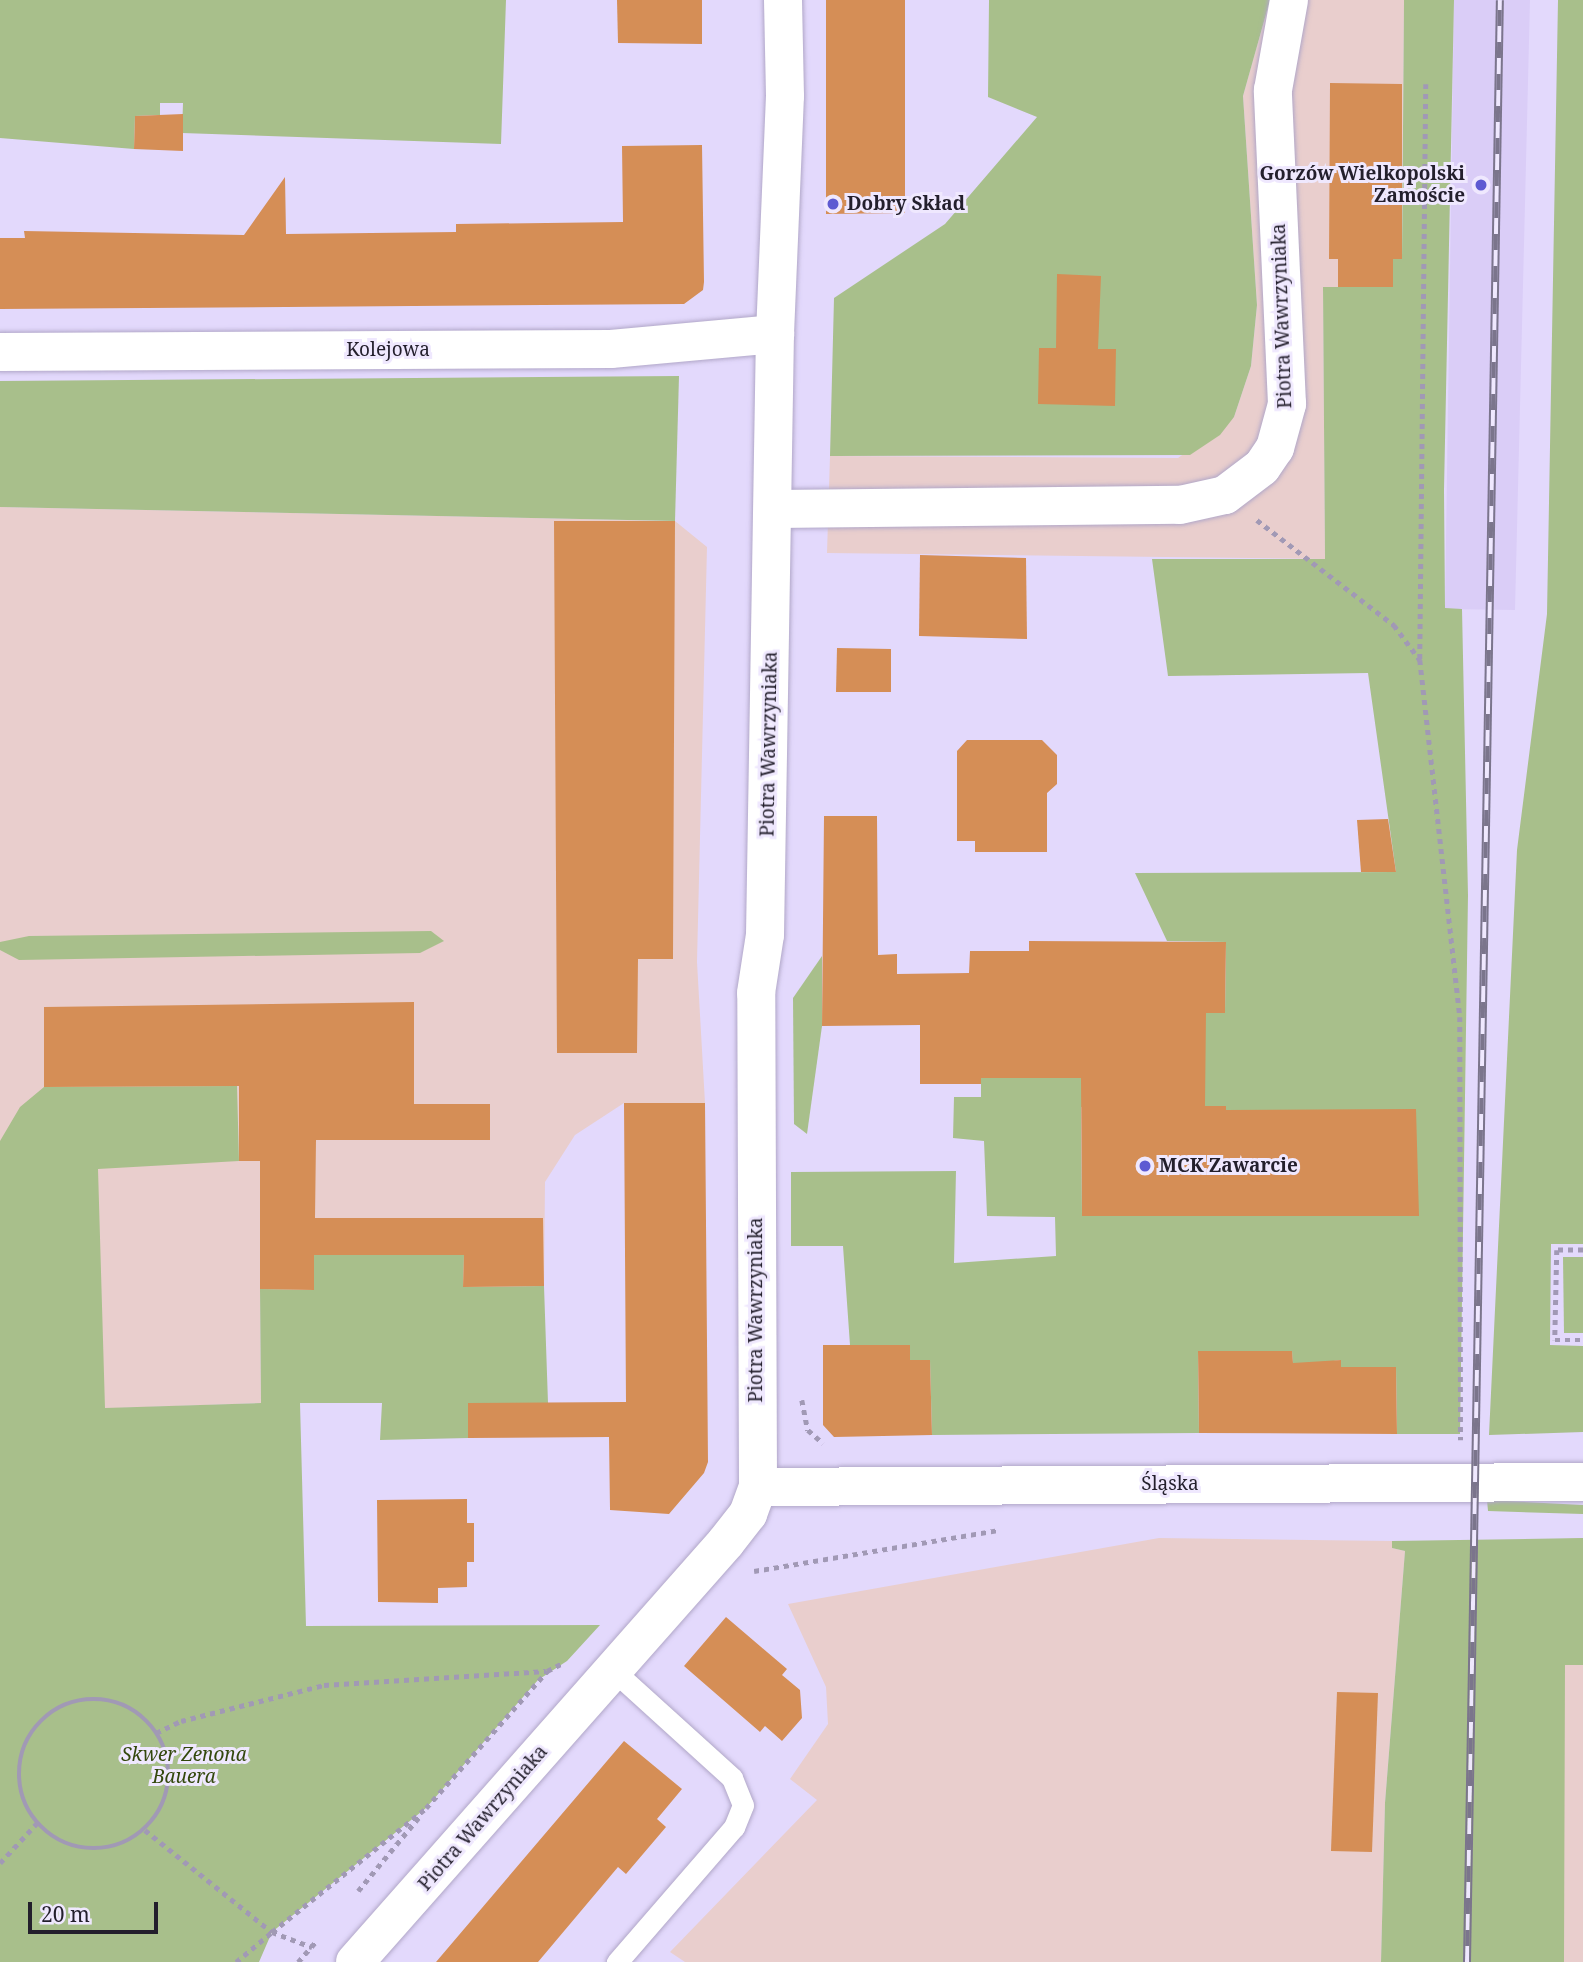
<!DOCTYPE html>
<meta charset="utf-8">
<style>
body{margin:0}
#map{position:relative;width:1583px;height:1962px;overflow:hidden;background:#e3d9fc;font-family:"Noto Serif",serif}
div>[style]{position:absolute}
.built>*{inset:0;background:#dacdf7}
.industrial>*{inset:0;background:#e9cecd}
.green>*{inset:0;background:#a8bf8b}
.building>*{inset:0;background:#d58e56}
.path>*{height:4.5px;margin-top:-2.25px;transform-origin:0;background:repeating-linear-gradient(90deg,#a199b5 0 5px,transparent 0 10px)}
.path>.ring{margin:-2.25px;padding:0;box-sizing:content-box;background:none;border:4.5px solid #a199b5;border-radius:50%}
.roads{filter:drop-shadow(0 0 2px #b1a7c8) drop-shadow(0 0 2px #b1a7c8)}
.service>*{height:21px;margin:-10.5px;padding:0 10.5px;transform-origin:10.5px;border-radius:10.5px;background:#fff}
.minor>*{height:38px;margin:-19px;padding:0 19px;transform-origin:19px;border-radius:19px;background:#fff}
.rail>*{height:8px;margin-top:-4px;transform-origin:0;background:repeating-linear-gradient(90deg,#efe8fe 0 16px,#7b758c 0 32px);box-sizing:border-box;border-block:2px solid #7b758c}
.dots>*{width:19px;height:19px;translate:-50% -50%;box-sizing:border-box;border:4px solid #efe8fe;border-radius:50%}
span{translate:-50% -50%;white-space:nowrap;text-align:center;line-height:1.15;-webkit-text-stroke:6px #efe8fe;paint-order:stroke}
.poi-label{font-size:19px;color:#231f2c;font-weight:700}
.right{translate:-100% -50%;text-align:right}
.left{translate:0 -50%;text-align:left}
.street-label{font-size:19px;color:#231f2c}
.park-label{font-size:19px;color:#33480d;font-style:italic}
.scale{position:absolute;left:28px;top:1902px;width:130px;height:32px;box-sizing:border-box;border:4px solid #231f2c;border-top:0;padding-left:9px;font-size:21px;line-height:24px;white-space:nowrap;color:#231f2c;-webkit-text-stroke:5px #efe8fe;paint-order:stroke}
</style>
<div id="map">
<div class="built">
<div style="clip-path:polygon(1454px 0,1530px 0,1515px 610px,1445px 609px)"></div>
</div>
<div class="industrial">
<div style="clip-path:polygon(1270px 0,1404px 0,1402px 259px,1393px 259px,1393px 287px,1323px 288px,1325px 559px,827px 553px,830px 456px,1178px 458px,1234px 417px,1251px 366px,1257px 305px,1243px 96px)"></div>
<div style="clip-path:polygon(0 507px,675px 521px,707px 547px,697px 962px,705px 1103px,624px 1103px,575px 1135px,545px 1182px,544px 1286px,463px 1287px,463px 1255px,314px 1290px,260px 1290px,261px 1403px,0 1412px)"></div>
<div style="clip-path:polygon(1159px 1538px,1392px 1541px,1392px 1548px,1405px 1551px,1385px 1803px,1381px 1962px,685px 1962px,670px 1952px,817px 1800px,790px 1779px,828px 1724px,826px 1687px,788px 1604px)"></div>
<div style="clip-path:polygon(1583px 1538px,1583px 1962px,1564px 1962px,1562px 1539px)"></div>
</div>
<div class="green">
<div style="clip-path:polygon(0 0,506px 0,501px 144px,182px 133px,183px 103px,160px 103px,160px 115px,135px 116px,134px 149px,0 138px)"></div>
<div style="clip-path:polygon(989px 0,1270px 0,1243px 96px,1257px 305px,1251px 366px,1234px 417px,1220px 435px,1190px 455px,830px 456px,834px 298px,945px 224px,1037px 117px,988px 97px)"></div>
<div style="clip-path:polygon(evenodd,1404px 0,1454px 0,1444px 490px,1445px 608px,1462px 609px,1468px 895px,1460px 1434px,1397px 1434px,1396px 1367px,1341px 1367px,1340px 1360px,1293px 1367px,1292px 1351px,1198px 1352px,1199px 1433px,932px 1435px,930px 1361px,910px 1360px,910px 1345px,850px 1345px,843px 1246px,791px 1246px,791px 1172px,956px 1171px,954px 1263px,1056px 1256px,1055px 1217px,987px 1216px,984px 1141px,953px 1138px,954px 1097px,981px 1097px,981px 1078px,1206px 1013px,1225px 1012px,1226px 942px,1167px 941px,1135px 873px,1396px 872px,1368px 673px,1168px 676px,1152px 559px,1325px 559px,1323px 287px,1392px 287px,1393px 259px,1402px 259px,1404px 0,1081px 1107px,1226px 1110px,1419px 1216px,1082px 1216px,1081px 1107px)"></div>
<div style="clip-path:polygon(1558px 0,1583px 0,1583px 1244px,1551px 1244px,1550px 1345px,1583px 1346px,1583px 1432px,1489px 1435px,1517px 850px,1547px 614px)"></div>
<div style="clip-path:polygon(679px 376px,675px 521px,0 507px,0 381px)"></div>
<div style="clip-path:polygon(431px 931px,444px 941px,420px 953px,19px 960px,0 950px,0 942px,29px 936px)"></div>
<div style="clip-path:polygon(822px 956px,822px 1026px,807px 1134px,794px 1124px,793px 998px)"></div>
<div style="clip-path:polygon(237px 1086px,239px 1161px,98px 1169px,105px 1408px,261px 1403px,260px 1289px,313px 1290px,314px 1255px,464px 1255px,463px 1287px,544px 1286px,548px 1403px,468px 1438px,380px 1440px,382px 1403px,300px 1403px,306px 1626px,600px 1625px,567px 1661px,538px 1680px,426px 1808px,272px 1932px,259px 1962px,0 1962px,0 1141px,20px 1107px,44px 1087px)"></div>
<div style="clip-path:polygon(1563px 1257px,1583px 1257px,1583px 1333px,1564px 1333px)"></div>
<div style="clip-path:polygon(1487px 1500px,1583px 1505px,1583px 1514px,1488px 1511px)"></div>
<div style="clip-path:polygon(1583px 1538px,1583px 1665px,1565px 1665px,1564px 1962px,1381px 1962px,1385px 1803px,1405px 1551px,1392px 1548px,1392px 1541px)"></div>
</div>
<div class="building">
<div style="clip-path:polygon(617px 0,702px 0,702px 44px,618px 43px)"></div>
<div style="clip-path:polygon(826px 0,905px 0,905px 213px,826px 214px)"></div>
<div style="clip-path:polygon(1330px 83px,1402px 84px,1402px 259px,1393px 259px,1393px 287px,1338px 287px,1338px 259px,1329px 259px)"></div>
<div style="clip-path:polygon(183px 114px,183px 151px,134px 149px,135px 116px)"></div>
<div style="clip-path:polygon(702px 145px,704px 282px,703px 290px,684px 304px,0 309px,0 238px,25px 238px,24px 231px,244px 235px,285px 177px,286px 234px,456px 232px,456px 224px,623px 222px,622px 146px)"></div>
<div style="clip-path:polygon(1057px 274px,1101px 276px,1098px 349px,1116px 349px,1115px 406px,1038px 404px,1039px 348px,1056px 348px)"></div>
<div style="clip-path:polygon(554px 521px,675px 521px,673px 959px,638px 959px,637px 1053px,557px 1053px)"></div>
<div style="clip-path:polygon(920px 555px,1026px 558px,1027px 639px,919px 636px)"></div>
<div style="clip-path:polygon(837px 648px,891px 649px,891px 692px,836px 692px)"></div>
<div style="clip-path:polygon(967px 740px,1042px 740px,1057px 755px,1057px 784px,1047px 793px,1047px 852px,975px 852px,975px 841px,957px 841px,957px 751px)"></div>
<div style="clip-path:polygon(824px 816px,877px 816px,878px 955px,897px 954px,897px 974px,969px 973px,970px 951px,1029px 951px,1029px 941px,1226px 942px,1225px 1013px,1206px 1013px,1205px 1106px,1226px 1106px,1226px 1110px,1416px 1109px,1419px 1216px,1082px 1216px,1081px 1078px,981px 1078px,981px 1084px,920px 1084px,920px 1025px,822px 1026px)"></div>
<div style="clip-path:polygon(1388px 819px,1396px 872px,1361px 872px,1357px 820px)"></div>
<div style="clip-path:polygon(414px 1002px,414px 1104px,490px 1104px,490px 1140px,316px 1140px,315px 1218px,543px 1218px,544px 1286px,463px 1287px,464px 1255px,314px 1255px,314px 1290px,260px 1289px,260px 1161px,239px 1161px,239px 1086px,44px 1087px,44px 1007px)"></div>
<div style="clip-path:polygon(624px 1103px,705px 1103px,708px 1462px,704px 1473px,669px 1514px,610px 1510px,609px 1437px,468px 1438px,468px 1403px,626px 1402px)"></div>
<div style="clip-path:polygon(823px 1345px,910px 1345px,910px 1360px,930px 1360px,932px 1435px,834px 1437px,823px 1425px)"></div>
<div style="clip-path:polygon(1198px 1351px,1292px 1351px,1293px 1363px,1341px 1360px,1341px 1367px,1396px 1367px,1397px 1434px,1199px 1433px)"></div>
<div style="clip-path:polygon(467px 1499px,467px 1523px,474px 1523px,474px 1562px,467px 1562px,467px 1587px,438px 1588px,438px 1603px,378px 1602px,377px 1500px)"></div>
<div style="clip-path:polygon(726px 1617px,787px 1669px,782px 1675px,800px 1690px,802px 1718px,782px 1741px,765px 1726px,760px 1732px,684px 1666px)"></div>
<div style="clip-path:polygon(1337px 1692px,1378px 1693px,1372px 1852px,1331px 1851px)"></div>
<div style="clip-path:polygon(624px 1741px,682px 1789px,657px 1819px,666px 1827px,626px 1874px,618px 1867px,538px 1962px,436px 1962px)"></div>
</div>
<div class="path">
<div style="left:1426px;top:84px;width:576px;rotate:90.6deg"></div>
<div style="left:1420px;top:660px;width:359px;rotate:83.6deg"></div>
<div style="left:1460px;top:1017px;width:423px;rotate:89.9deg"></div>
<div style="left:1257px;top:520px;width:173px;rotate:37.5deg"></div>
<div style="left:1394px;top:625px;width:44px;rotate:53.4deg"></div>
<div style="left:1583px;top:1250px;width:26px;rotate:180deg"></div>
<div style="left:1557px;top:1250px;width:90px;rotate:91.3deg"></div>
<div style="left:1555px;top:1340px;width:28px"></div>
<div style="left:802px;top:1400px;width:31px;rotate:79deg"></div>
<div style="left:808px;top:1430px;width:20px;rotate:41deg"></div>
<div style="left:754px;top:1571px;width:249px;rotate:-9.5deg"></div>
<div class="ring" style="left:19px;top:1699px;width:145.5px;height:145.5px"></div>
<div style="left:156px;top:1733px;width:28px;rotate:-26deg"></div>
<div style="left:181px;top:1721px;width:147px;rotate:-14.1deg"></div>
<div style="left:324px;top:1685px;width:222px;rotate:-3.6deg"></div>
<div style="left:145px;top:1830px;width:163px;rotate:38.8deg"></div>
<div style="left:272px;top:1932px;width:198px;rotate:-38.8deg"></div>
<div style="left:426px;top:1808px;width:183px;rotate:-48.5deg"></div>
<div style="left:547px;top:1671px;width:16px;rotate:-27deg"></div>
<div style="left:0;top:1863px;width:54px;rotate:-47.2deg"></div>
<div style="left:358px;top:1891px;width:96px;rotate:-50.5deg"></div>
<div style="left:236px;top:1962px;width:47px;rotate:-39.8deg"></div>
<div style="left:272px;top:1932px;width:43px;rotate:20.6deg"></div>
<div style="left:298px;top:1962px;width:28px;rotate:-49deg"></div>
</div>
<div class="roads">
<div class="service">
<div style="left:613px;top:1670px;width:161px;rotate:42.2deg"></div>
<div style="left:732px;top:1778px;width:29px;rotate:68deg"></div>
<div style="left:743px;top:1805px;width:24px;rotate:112deg"></div>
<div style="left:734px;top:1827px;width:179px;rotate:130.9deg"></div>
</div>
<div class="minor">
<div style="left:0;top:352px;width:611px;rotate:-0.28deg"></div>
<div style="left:611px;top:349px;width:165px;rotate:-5.2deg"></div>
<div style="left:775px;top:509px;width:405px;rotate:-0.6deg"></div>
<div style="left:1180px;top:505px;width:46px;rotate:-12.5deg"></div>
<div style="left:1225px;top:495px;width:46px;rotate:-37.1deg"></div>
<div style="left:1262px;top:467px;width:23px;rotate:-56deg"></div>
<div style="left:1275px;top:448px;width:46px;rotate:-74.7deg"></div>
<div style="left:1287px;top:404px;width:314px;rotate:-92.6deg"></div>
<div style="left:1273px;top:90px;width:91px;rotate:-79.9deg"></div>
<div style="left:758px;top:1487px;width:825px;rotate:-0.35deg"></div>
<div style="left:355px;top:1962px;width:560px;rotate:-48.54deg"></div>
<div style="left:726px;top:1542px;width:36px;rotate:-52deg"></div>
<div style="left:748px;top:1514px;width:29px;rotate:-70deg"></div>
<div style="left:758px;top:1487px;width:494px;rotate:-90.2deg"></div>
<div style="left:756px;top:993px;width:59px;rotate:-81.2deg"></div>
<div style="left:765px;top:935px;width:601px;rotate:-89.05deg"></div>
<div style="left:775px;top:334px;width:238px;rotate:-87.6deg"></div>
<div style="left:785px;top:96px;width:96px;rotate:-91.2deg"></div>
</div>
</div>
<div class="rail">
<div style="left:1467px;top:1962px;width:1962px;rotate:-89.04deg"></div>
</div>
<div class="dots">
<div style="left:1481px;top:185px;background:#5e5ad2"></div>
<div style="left:833px;top:204px;background:#5e5ad2"></div>
<div style="left:1145px;top:1166px;background:#5e5ad2"></div>
</div>
<div class="poi-label">
<span class="right" style="left:1465px;top:185px">Gorzów Wielkopolski<br>Zamoście</span>
<span class="left" style="left:847px;top:204px">Dobry Skład</span>
<span class="left" style="left:1159px;top:1166px">MCK Zawarcie</span>
</div>
<div class="street-label">
<span style="left:1282px;top:316px;rotate:-92deg">Piotra Wawrzyniaka</span>
<span style="left:388px;top:350px">Kolejowa</span>
<span style="left:769px;top:744px;rotate:-89deg">Piotra Wawrzyniaka</span>
<span style="left:756px;top:1310px;rotate:-90deg">Piotra Wawrzyniaka</span>
<span style="left:1170px;top:1484px">Śląska</span>
<span style="left:483px;top:1818px;rotate:-49deg">Piotra Wawrzyniaka</span>
</div>
<div class="park-label">
<span style="left:184px;top:1766px">Skwer Zenona<br>Bauera</span>
</div>
<div class="scale">20 m</div>
</div>
